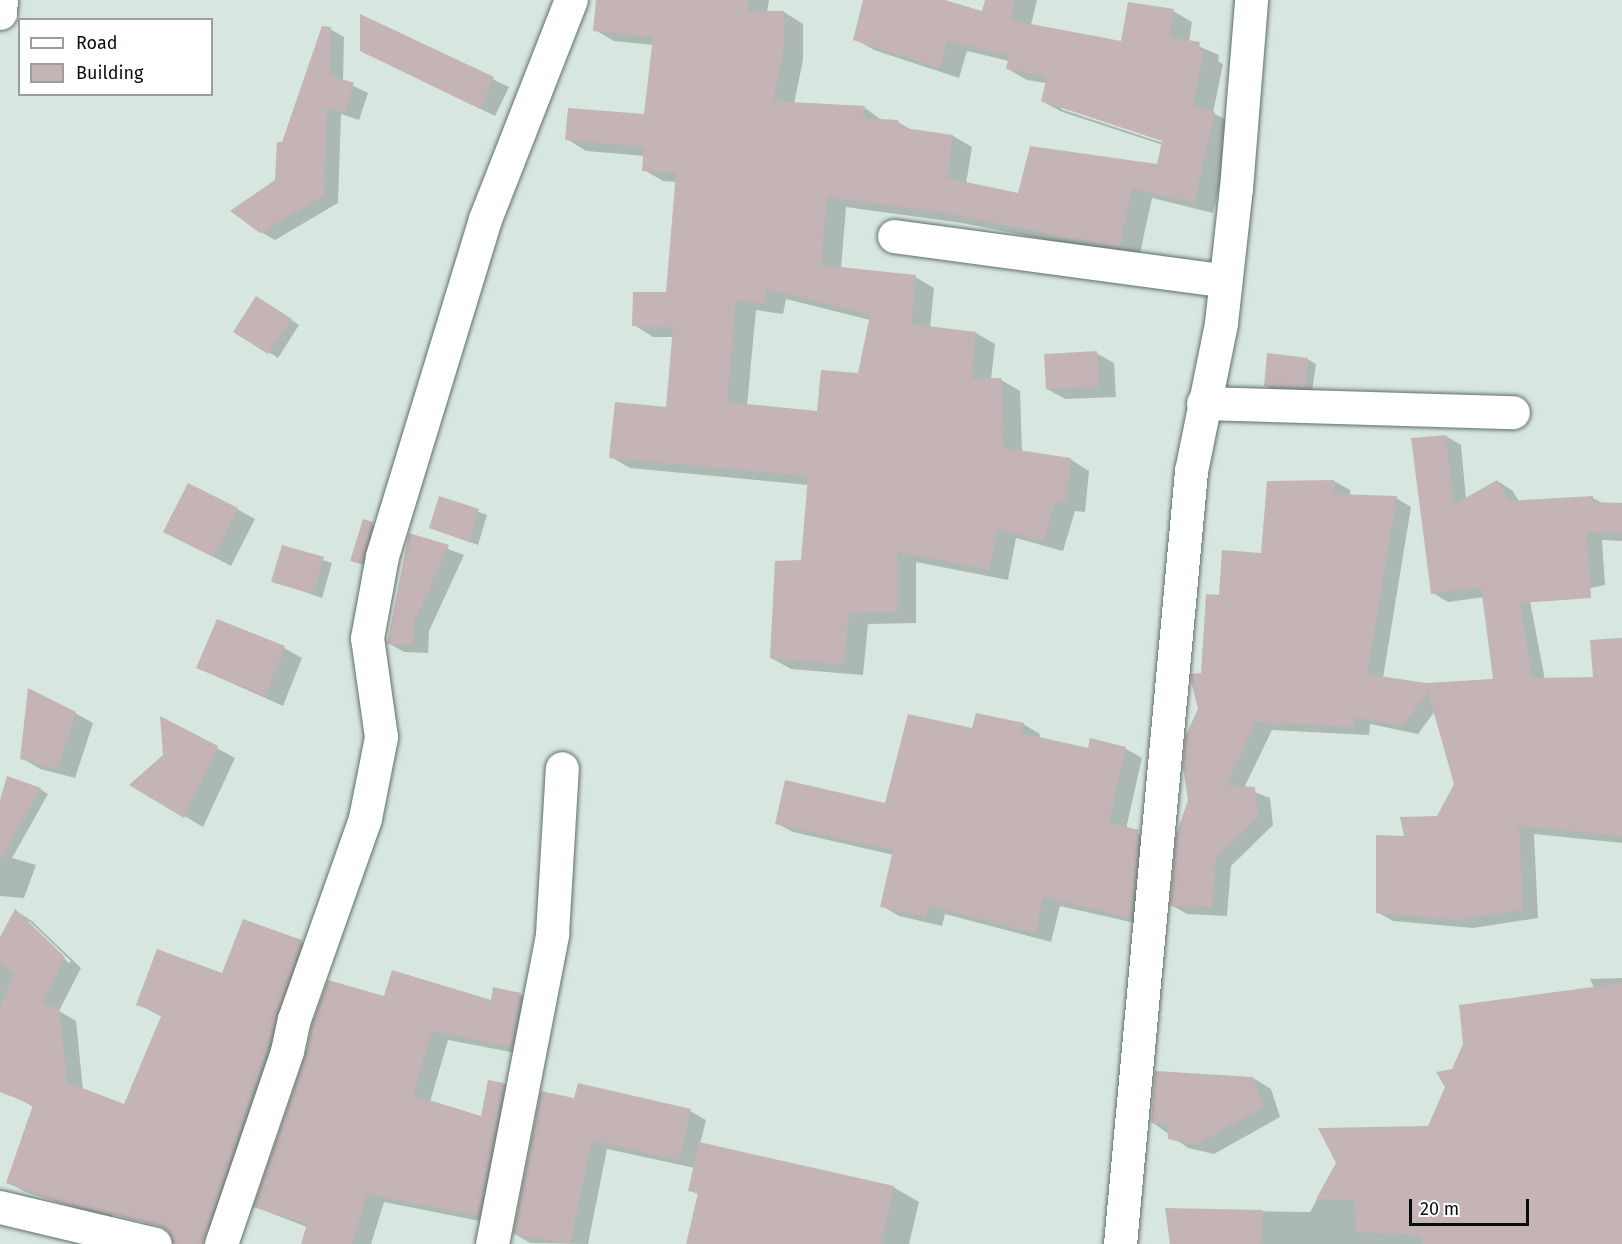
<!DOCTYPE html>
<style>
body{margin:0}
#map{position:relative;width:1622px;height:1244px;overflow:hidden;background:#d7e7e0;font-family:"Fira Sans",sans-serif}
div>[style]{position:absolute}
.shadow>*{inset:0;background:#0003}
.building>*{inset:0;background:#c4b4b5}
.roads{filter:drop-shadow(0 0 2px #616f6a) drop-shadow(0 0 2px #616f6a)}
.minor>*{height:33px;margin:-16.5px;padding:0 16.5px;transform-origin:16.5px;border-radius:16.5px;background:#fff}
span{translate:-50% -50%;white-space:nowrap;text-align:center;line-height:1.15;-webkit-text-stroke:4.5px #fff;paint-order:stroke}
.legend{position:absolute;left:18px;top:18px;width:195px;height:78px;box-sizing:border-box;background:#fff;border:2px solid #9c9e9d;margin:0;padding:8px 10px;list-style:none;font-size:18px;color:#080d0b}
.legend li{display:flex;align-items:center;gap:12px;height:30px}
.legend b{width:30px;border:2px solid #9c9e9d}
.scale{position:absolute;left:1409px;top:1199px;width:120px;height:27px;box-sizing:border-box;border:3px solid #080d0b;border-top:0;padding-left:8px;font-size:18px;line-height:21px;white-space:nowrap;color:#080d0b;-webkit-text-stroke:4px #fff;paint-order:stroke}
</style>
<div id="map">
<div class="shadow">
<div style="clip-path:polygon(evenodd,598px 0,769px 0,767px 12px,784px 12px,803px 24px,803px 60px,794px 104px,865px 108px,883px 121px,898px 122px,913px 131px,953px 136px,972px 147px,966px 184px,1019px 195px,1158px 165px,1163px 145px,1062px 112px,1042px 101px,1046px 83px,1027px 80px,1008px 69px,1009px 61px,967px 51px,959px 78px,874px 50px,855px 39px,864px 0,939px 0,983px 13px,986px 0,1037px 0,1031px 25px,1123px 42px,1173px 11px,1192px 22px,1189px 42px,1219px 55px,1218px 61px,1223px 64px,1213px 113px,1234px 124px,1213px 213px,1152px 198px,1139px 258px,962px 223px,846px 207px,841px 269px,915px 277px,934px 288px,930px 328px,976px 333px,995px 344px,991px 380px,1001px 380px,1020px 391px,1022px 452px,1070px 459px,1089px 471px,1085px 512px,1075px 511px,1063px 551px,1016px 538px,1008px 580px,916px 562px,916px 623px,868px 624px,863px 675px,791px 669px,771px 658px,802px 561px,808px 485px,630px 468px,611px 457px,667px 409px,674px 337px,653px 337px,634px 325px,667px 294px,677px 182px,663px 181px,644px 170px,645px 156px,586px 151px,567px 139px,645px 115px,653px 45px,614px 41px,595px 30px,598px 0,1061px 106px,1170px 142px,1169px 145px,1061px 109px,1061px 106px,598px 0,786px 299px,870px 320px,859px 375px,819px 412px,747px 406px,756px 310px,783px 314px,786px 299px)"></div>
<div style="clip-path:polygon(362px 16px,509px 87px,495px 116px,361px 50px)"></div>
<div style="clip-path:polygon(330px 29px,344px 37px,343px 81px,368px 93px,359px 120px,341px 114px,338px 203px,275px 240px,261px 232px)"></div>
<div style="clip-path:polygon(265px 303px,299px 325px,278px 358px,235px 331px)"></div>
<div style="clip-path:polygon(1096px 353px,1114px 363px,1116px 397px,1065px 399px,1047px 389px)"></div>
<div style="clip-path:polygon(1307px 359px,1316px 364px,1312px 391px,1274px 390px,1265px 385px)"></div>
<div style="clip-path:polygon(1446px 436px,1461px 445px,1466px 499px,1497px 481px,1512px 490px,1519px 501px,1593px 498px,1604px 504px,1622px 505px,1622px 541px,1602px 540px,1605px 585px,1530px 601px,1545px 680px,1594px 678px,1622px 640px,1622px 843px,1534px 834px,1538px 918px,1473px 928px,1393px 921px,1377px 912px,1406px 837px,1438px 818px,1456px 784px,1435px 711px,1418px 734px,1370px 724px,1369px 735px,1272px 730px,1244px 788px,1270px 798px,1273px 825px,1231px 866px,1227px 916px,1187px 914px,1171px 905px,1190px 801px,1203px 675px,1220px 597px,1334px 481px,1350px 490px,1350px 496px,1396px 498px,1411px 507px,1383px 678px,1426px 684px,1495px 681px,1484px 597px,1448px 602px,1433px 593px)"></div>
<div style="clip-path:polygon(440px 498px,487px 515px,478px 545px,430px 528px)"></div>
<div style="clip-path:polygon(237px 509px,255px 519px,231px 566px,183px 541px)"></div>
<div style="clip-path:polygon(372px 524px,381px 529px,370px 568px,351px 560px)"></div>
<div style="clip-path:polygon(410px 535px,464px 555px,429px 631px,428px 653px,404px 652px,388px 643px)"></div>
<div style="clip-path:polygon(283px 547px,332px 563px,322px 598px,273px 581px)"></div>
<div style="clip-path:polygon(284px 648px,302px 658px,283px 706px,198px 668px)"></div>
<div style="clip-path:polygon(75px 713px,93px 723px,75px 778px,40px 769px,22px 758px)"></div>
<div style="clip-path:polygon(162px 718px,235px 758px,203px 827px,132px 785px,165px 756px)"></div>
<div style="clip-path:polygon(1023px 724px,1040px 734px,1039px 739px,1089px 750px,1126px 749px,1142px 758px,1126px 829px,1155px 841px,1148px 926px,1060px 906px,1051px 942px,945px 914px,942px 926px,899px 916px,882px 906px,894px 855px,793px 832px,776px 823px,886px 805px,973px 730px)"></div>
<div style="clip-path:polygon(40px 789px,48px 794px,12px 858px,36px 865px,24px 898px,0 896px,0 805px)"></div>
<div style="clip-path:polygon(evenodd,16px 911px,32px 921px,81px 968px,59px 1011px,76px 1021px,83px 1090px,125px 1106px,162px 1017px,138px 1004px,223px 975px,301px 942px,318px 951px,224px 1235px,136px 1203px,111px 1205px,113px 1219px,25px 1192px,8px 1182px,34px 1107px,0 1089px,0 940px,16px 911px,29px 921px,71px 961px,69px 963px,29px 925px,29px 921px)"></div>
<div style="clip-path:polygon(1622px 978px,1622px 1244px,1172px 1244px,1167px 1210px,1310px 1212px,1337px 1163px,1429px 1128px,1453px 1071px,1594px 988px,1590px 979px)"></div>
<div style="clip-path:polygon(329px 981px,385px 998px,492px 1002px,494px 989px,521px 995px,537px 1004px,527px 1055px,448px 1040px,430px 1102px,482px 1118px,504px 1084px,520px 1094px,495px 1224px,384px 1202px,371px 1244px,303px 1244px,307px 1227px,255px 1207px)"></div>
<div style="clip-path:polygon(1253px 1078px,1271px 1089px,1280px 1117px,1214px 1154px,1188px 1148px,1152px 1122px)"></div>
<div style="clip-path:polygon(576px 1099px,690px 1111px,706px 1120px,700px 1144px,893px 1187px,919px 1202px,909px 1244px,687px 1244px,699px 1195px,690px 1190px,695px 1168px,607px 1149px,588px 1244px,530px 1243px,515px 1234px)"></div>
</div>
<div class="building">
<div style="clip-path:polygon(evenodd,596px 0,748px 0,747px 11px,784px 11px,784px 48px,773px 101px,865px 106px,863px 118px,898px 120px,898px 127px,953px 135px,947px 178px,1018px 193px,1030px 146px,1157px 164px,1162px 141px,1041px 101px,1047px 77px,1006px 69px,1009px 56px,948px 41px,939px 68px,853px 40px,863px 0,945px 0,982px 11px,985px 0,1015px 0,1010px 20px,1121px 41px,1128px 2px,1174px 9px,1169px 37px,1200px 42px,1199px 49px,1204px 51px,1193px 106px,1215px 112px,1194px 203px,1132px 188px,1119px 248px,941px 212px,827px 197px,821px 265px,916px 275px,911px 324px,976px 332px,971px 379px,1001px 378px,1004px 448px,1071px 458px,1066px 502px,1055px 501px,1044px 541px,997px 529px,989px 570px,897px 552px,897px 612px,849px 613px,844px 665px,770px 658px,775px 561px,801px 560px,808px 476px,609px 458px,615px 402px,666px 407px,673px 327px,632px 326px,633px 292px,666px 292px,676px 173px,642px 171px,644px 147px,565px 140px,568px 108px,644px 114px,653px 37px,593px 31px,596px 0,766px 289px,870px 315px,858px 373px,821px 370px,817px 411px,727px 402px,736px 300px,764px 304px,766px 289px)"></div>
<div style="clip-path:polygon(360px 14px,494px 77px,480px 109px,360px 51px)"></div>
<div style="clip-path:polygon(322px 26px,331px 27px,329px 75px,354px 83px,345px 113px,327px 107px,324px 195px,260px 233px,230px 211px,275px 180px,277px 142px,282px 142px)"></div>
<div style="clip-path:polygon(256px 296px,292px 319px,268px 354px,233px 332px)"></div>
<div style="clip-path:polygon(1097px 351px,1099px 387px,1046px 389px,1044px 354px)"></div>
<div style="clip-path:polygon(1267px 353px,1308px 358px,1304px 387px,1264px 386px)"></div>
<div style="clip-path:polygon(1446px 435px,1453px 505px,1497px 480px,1509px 501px,1593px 496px,1593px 502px,1622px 503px,1622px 534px,1587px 532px,1591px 598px,1520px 603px,1532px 678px,1593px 677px,1590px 640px,1622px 638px,1622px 836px,1519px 826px,1523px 910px,1456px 920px,1376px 913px,1376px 835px,1404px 836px,1400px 817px,1437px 816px,1454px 784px,1428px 692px,1402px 726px,1355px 717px,1353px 727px,1256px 722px,1226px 785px,1255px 787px,1258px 817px,1216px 857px,1212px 908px,1170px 906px,1176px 835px,1188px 800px,1183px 767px,1185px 737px,1198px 709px,1191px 681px,1191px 674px,1201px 673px,1206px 594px,1219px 595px,1222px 550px,1261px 553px,1267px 481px,1334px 480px,1335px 494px,1397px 496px,1367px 674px,1426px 683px,1493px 679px,1481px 587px,1431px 594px,1411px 438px)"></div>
<div style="clip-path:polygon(188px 483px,238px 508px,213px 557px,163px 532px)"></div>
<div style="clip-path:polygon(439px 496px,479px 509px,469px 542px,429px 528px)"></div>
<div style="clip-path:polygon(363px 519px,373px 522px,361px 564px,350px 561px)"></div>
<div style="clip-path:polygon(409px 533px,449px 545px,414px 622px,413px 645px,387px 644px)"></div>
<div style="clip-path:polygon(282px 545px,324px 557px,313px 594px,271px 582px)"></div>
<div style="clip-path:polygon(217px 619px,285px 646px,265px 696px,196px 668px)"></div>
<div style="clip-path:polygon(28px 688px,76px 712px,57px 769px,20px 759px)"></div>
<div style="clip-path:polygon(976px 713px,1024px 723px,1021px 733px,1088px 748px,1090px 738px,1126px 747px,1109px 823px,1139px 830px,1131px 918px,1043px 897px,1035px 933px,928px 906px,926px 917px,880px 907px,893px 850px,775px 824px,785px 780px,885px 803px,908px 714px,972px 728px)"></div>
<div style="clip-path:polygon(160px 716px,218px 746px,184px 818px,129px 785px,163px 755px)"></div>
<div style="clip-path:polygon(7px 776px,41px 788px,0 860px,0 800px)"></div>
<div style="clip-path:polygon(15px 909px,65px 957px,42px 1002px,59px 1009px,67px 1082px,124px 1104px,162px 1014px,136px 1005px,157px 949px,222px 973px,243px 919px,302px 940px,203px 1244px,173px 1244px,168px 1231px,159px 1226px,45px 1198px,6px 1183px,33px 1105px,0 1092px,0 1008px,14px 973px,0 963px,0 937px)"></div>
<div style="clip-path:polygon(392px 970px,491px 1000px,493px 987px,521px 993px,511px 1047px,431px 1031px,413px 1095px,481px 1116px,488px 1080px,504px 1083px,478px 1216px,367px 1194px,352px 1244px,301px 1244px,307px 1224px,253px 1207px,305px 1057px,312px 1024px,328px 980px,384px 996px)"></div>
<div style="clip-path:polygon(1622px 983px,1622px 1244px,1423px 1244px,1419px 1235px,1356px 1232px,1354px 1200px,1316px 1199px,1336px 1163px,1318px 1128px,1428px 1126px,1445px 1087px,1436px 1072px,1452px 1069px,1463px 1044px,1459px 1005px)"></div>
<div style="clip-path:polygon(1155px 1071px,1253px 1077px,1263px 1107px,1195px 1145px,1168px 1139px,1169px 1123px,1151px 1123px)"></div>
<div style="clip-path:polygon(578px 1083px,691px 1109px,679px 1160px,592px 1141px,570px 1244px,513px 1234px,541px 1091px,574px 1098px)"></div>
<div style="clip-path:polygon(699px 1142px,894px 1186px,881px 1244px,686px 1244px,698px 1193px,688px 1191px)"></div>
<div style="clip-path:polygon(1165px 1208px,1263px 1210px,1261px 1244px,1170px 1244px)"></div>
</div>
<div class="roads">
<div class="minor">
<div style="left:0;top:13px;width:13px;rotate:-86deg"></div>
<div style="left:894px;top:236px;width:334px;rotate:7.7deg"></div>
<div style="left:1203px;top:403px;width:310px;rotate:1.7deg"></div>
<div style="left:0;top:1207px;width:159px;rotate:13.4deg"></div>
<div style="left:221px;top:1244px;width:204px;rotate:-71.1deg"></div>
<div style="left:287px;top:1051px;width:33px;rotate:-78deg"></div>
<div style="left:294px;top:1019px;width:213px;rotate:-70.5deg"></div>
<div style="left:365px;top:818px;width:83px;rotate:-78.8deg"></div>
<div style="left:381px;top:737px;width:100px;rotate:-98deg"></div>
<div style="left:367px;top:638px;width:83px;rotate:-79.6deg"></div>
<div style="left:382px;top:556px;width:352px;rotate:-73deg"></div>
<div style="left:485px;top:219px;width:235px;rotate:-68.6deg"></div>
<div style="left:492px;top:1244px;width:316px;rotate:-79deg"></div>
<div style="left:552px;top:934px;width:166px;rotate:-86.6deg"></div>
<div style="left:1120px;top:1244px;width:776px;rotate:-84.75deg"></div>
<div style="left:1191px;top:471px;width:151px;rotate:-78.5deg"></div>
<div style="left:1221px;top:323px;width:136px;rotate:-83.7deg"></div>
<div style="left:1236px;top:188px;width:189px;rotate:-85.4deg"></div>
</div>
</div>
<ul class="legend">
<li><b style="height:8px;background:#fff"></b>Road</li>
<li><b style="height:16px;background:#c4b4b5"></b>Building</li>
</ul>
<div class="scale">20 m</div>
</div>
